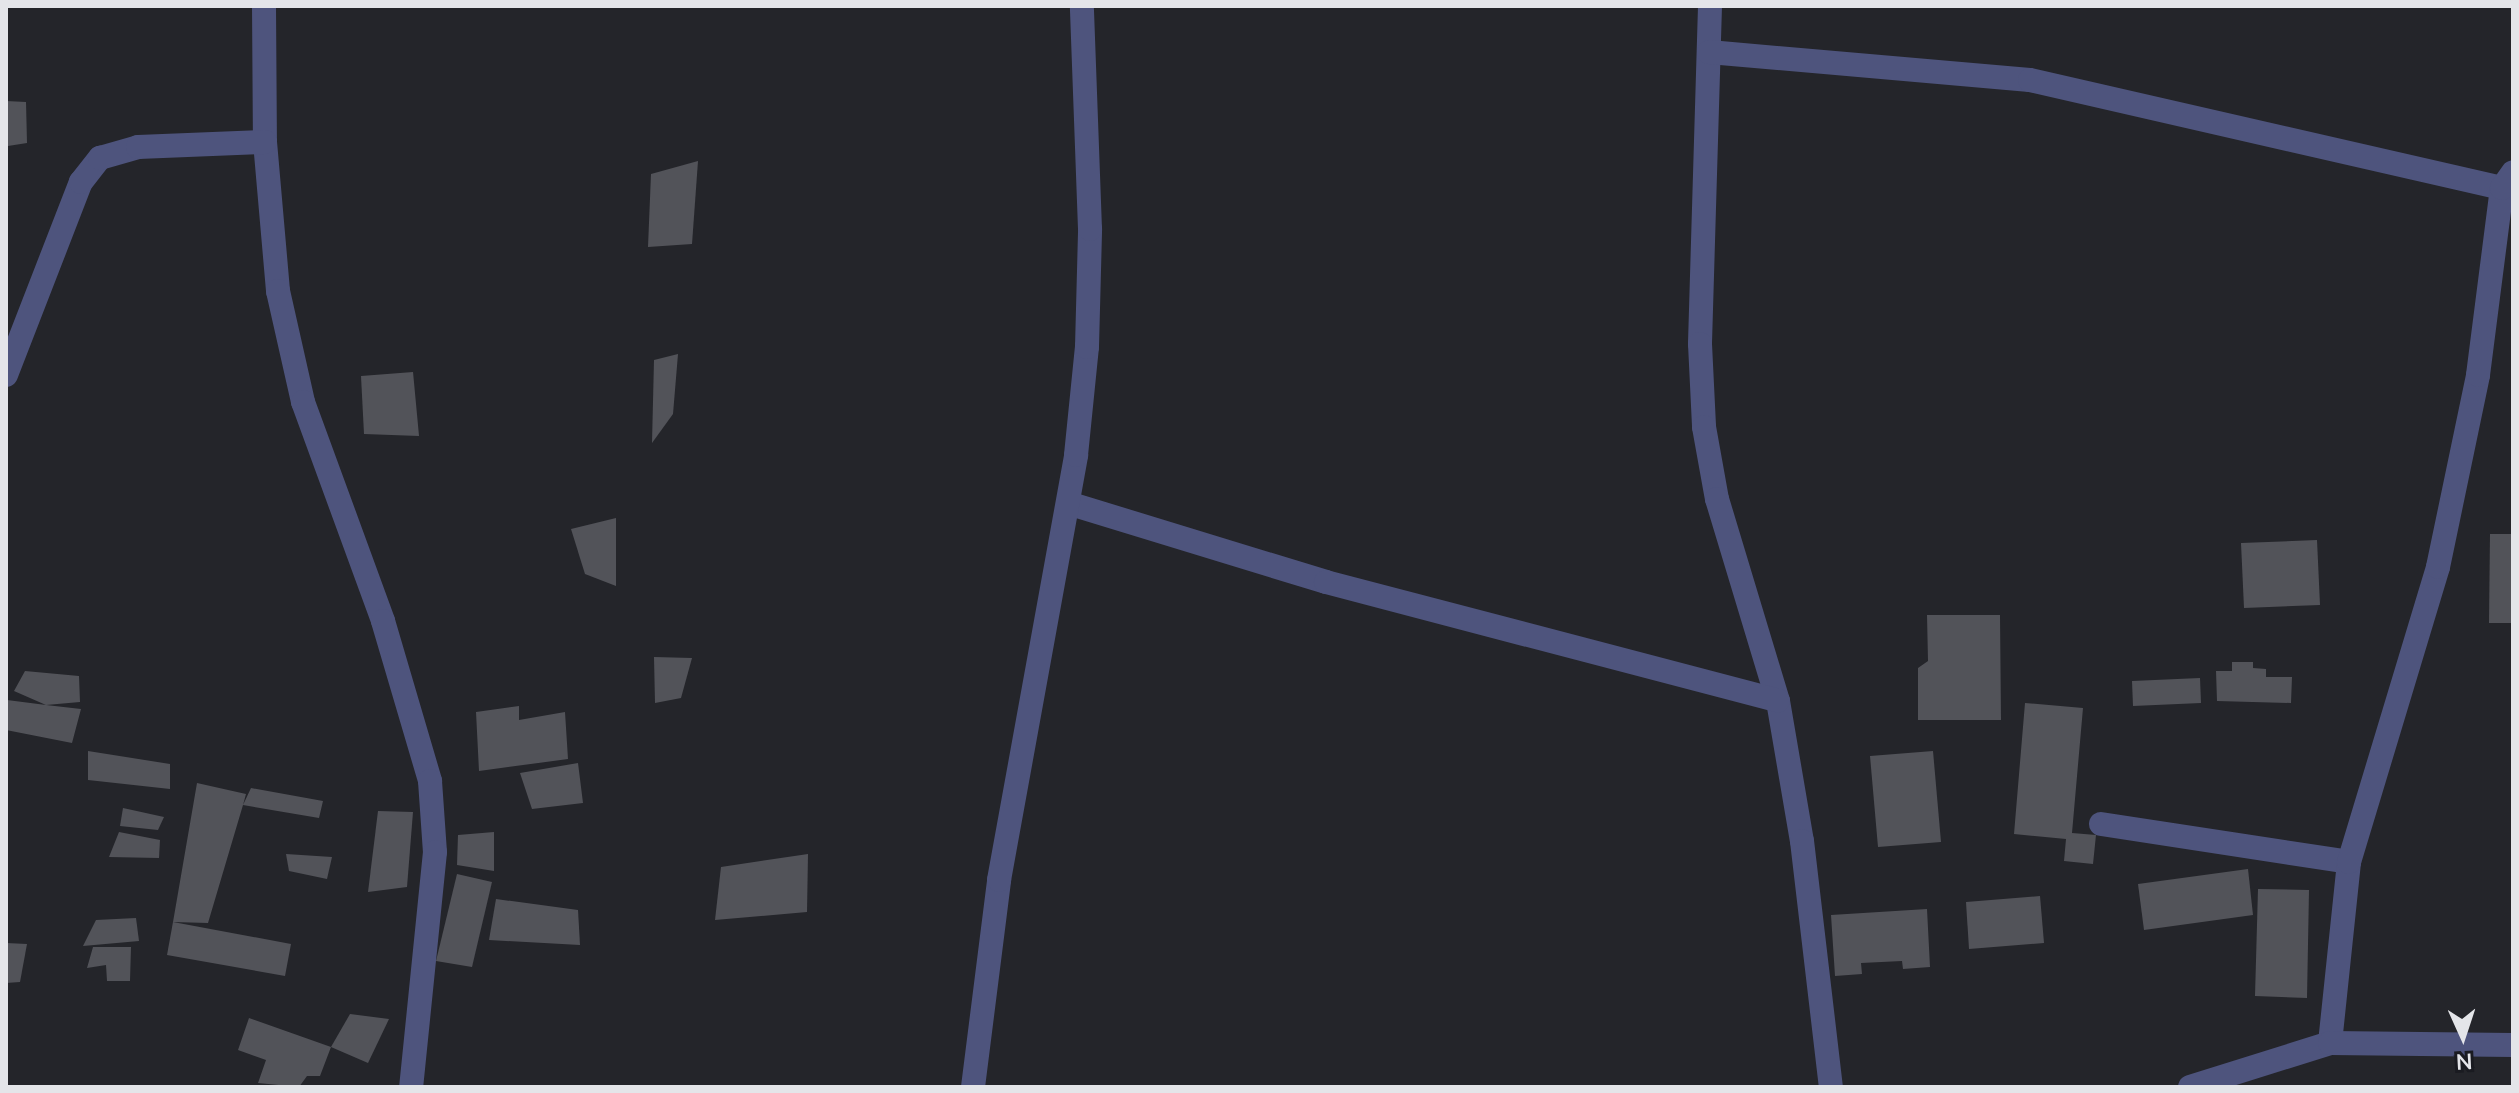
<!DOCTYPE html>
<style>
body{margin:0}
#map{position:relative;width:2519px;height:1093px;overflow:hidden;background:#24252a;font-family:"Nunito Sans",sans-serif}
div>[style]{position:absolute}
.building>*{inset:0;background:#525359}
.street>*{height:24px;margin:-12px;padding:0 12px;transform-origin:12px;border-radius:12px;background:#4e547d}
span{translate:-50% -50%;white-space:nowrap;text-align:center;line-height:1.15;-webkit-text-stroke:7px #1a1b21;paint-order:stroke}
.frame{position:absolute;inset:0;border:8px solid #e4e5e9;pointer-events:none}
.north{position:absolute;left:2423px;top:997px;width:80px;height:80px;-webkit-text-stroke:6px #1a1b21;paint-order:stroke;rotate:177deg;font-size:22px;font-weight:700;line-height:32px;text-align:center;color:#e4e5e9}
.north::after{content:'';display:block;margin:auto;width:28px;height:36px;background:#e4e5e9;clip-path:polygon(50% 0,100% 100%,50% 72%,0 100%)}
</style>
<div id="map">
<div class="building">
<div style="clip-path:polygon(6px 101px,26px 102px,27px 143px,8px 146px)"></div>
<div style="clip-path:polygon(698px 161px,692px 244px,648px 247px,651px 174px)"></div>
<div style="clip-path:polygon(678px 354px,673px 414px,652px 443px,654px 360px)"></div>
<div style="clip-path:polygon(413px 372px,419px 436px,364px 434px,361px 376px)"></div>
<div style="clip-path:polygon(616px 518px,616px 586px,585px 574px,571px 529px)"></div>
<div style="clip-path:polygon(2490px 534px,2513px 534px,2513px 623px,2489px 623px)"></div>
<div style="clip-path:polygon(2317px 540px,2320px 605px,2244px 608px,2241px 543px)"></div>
<div style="clip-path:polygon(1927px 615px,2000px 615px,2001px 720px,1918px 720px,1918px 668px,1928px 661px)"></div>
<div style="clip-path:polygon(654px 657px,692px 658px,681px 698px,655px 703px)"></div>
<div style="clip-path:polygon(2232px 662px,2253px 662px,2253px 668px,2266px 669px,2266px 677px,2292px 677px,2291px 703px,2217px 701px,2216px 671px,2232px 671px)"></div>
<div style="clip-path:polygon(25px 671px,79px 676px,80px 702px,46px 705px,81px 709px,72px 743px,6px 730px,7px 700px,46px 705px,14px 691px)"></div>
<div style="clip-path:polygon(2200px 678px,2201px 703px,2133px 706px,2132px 681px)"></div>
<div style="clip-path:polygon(2025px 703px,2083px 708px,2072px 833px,2096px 835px,2093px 864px,2064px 861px,2066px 839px,2014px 834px)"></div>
<div style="clip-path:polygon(519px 706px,519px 720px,565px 712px,568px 759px,479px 771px,476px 712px)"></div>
<div style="clip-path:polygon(88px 751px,170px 764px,170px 789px,88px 780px)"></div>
<div style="clip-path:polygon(1933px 751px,1941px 842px,1878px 847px,1870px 756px)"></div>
<div style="clip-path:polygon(578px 763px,583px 803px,532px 809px,520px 773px)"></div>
<div style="clip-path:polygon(197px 783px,246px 794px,243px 805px,251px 788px,323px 801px,319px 818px,243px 805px,208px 923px,173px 922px)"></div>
<div style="clip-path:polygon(123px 808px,164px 817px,158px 830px,120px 826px)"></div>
<div style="clip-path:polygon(378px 811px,413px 812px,407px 887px,368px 892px)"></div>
<div style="clip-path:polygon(119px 832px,160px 840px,159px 858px,109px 857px)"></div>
<div style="clip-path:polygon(494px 832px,494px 871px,457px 865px,458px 835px)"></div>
<div style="clip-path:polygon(286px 854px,332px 857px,327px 879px,289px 871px)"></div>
<div style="clip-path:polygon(808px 854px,807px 912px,715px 920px,721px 867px)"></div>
<div style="clip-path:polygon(2248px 869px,2253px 915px,2144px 930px,2138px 884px)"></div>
<div style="clip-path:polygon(457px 874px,492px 882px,472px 967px,436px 961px)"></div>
<div style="clip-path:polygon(2258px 889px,2309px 890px,2307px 998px,2255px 996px)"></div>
<div style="clip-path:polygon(2040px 896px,2044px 943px,1969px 949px,1966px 902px)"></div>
<div style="clip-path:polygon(496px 899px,578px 910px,580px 945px,489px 940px)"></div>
<div style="clip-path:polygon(1927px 909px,1930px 967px,1903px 969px,1902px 961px,1861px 963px,1862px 974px,1835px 976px,1831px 915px)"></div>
<div style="clip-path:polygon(136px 918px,139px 941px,83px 946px,96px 920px)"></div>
<div style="clip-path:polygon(173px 922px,291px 944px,285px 976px,167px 955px)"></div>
<div style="clip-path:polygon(6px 943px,27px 944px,20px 982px,6px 983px)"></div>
<div style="clip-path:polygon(93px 947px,131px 947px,130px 981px,107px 981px,106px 965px,87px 968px)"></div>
<div style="clip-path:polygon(350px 1014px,389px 1019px,368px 1063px,331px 1047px)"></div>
<div style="clip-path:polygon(249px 1018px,331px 1047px,320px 1076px,307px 1076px,299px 1087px,258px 1083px,266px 1060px,238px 1050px)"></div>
</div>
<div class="street">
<div style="left:264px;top:6px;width:136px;rotate:89.6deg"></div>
<div style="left:265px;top:142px;width:150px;rotate:85deg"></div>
<div style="left:278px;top:291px;width:114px;rotate:77.3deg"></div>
<div style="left:303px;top:402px;width:233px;rotate:69.9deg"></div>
<div style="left:383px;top:621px;width:167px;rotate:73.6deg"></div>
<div style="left:430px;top:781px;width:71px;rotate:86deg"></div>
<div style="left:435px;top:852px;width:236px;rotate:95.8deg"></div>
<div style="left:1710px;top:6px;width:338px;rotate:91.7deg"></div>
<div style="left:1700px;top:344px;width:83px;rotate:87.2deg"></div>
<div style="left:1704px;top:427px;width:73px;rotate:79.8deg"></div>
<div style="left:1717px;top:499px;width:211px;rotate:73.2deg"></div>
<div style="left:1778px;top:701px;width:142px;rotate:80.3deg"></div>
<div style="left:1802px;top:841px;width:248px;rotate:83.3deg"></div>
<div style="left:1709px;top:52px;width:322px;rotate:5deg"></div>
<div style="left:2030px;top:80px;width:484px;rotate:12.9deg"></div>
<div style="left:6px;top:375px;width:207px;rotate:-68.8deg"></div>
<div style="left:81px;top:182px;width:31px;rotate:-52deg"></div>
<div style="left:100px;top:158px;width:40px;rotate:-16deg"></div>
<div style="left:138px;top:147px;width:127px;rotate:-2.3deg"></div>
<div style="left:1071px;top:504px;width:267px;rotate:17deg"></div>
<div style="left:1326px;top:582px;width:467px;rotate:14.7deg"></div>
<div style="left:2101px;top:824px;width:251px;rotate:8.7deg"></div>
<div style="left:2330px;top:1043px;width:182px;rotate:-84deg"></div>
<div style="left:2349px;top:862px;width:308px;rotate:-73.2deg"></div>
<div style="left:2438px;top:567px;width:196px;rotate:-78.2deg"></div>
<div style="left:2478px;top:375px;width:189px;rotate:-82.7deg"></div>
<div style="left:2502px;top:188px;width:19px;rotate:-55deg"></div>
<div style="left:973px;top:1087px;width:209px;rotate:-82.8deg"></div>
<div style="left:999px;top:880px;width:432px;rotate:-79.7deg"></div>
<div style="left:1076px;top:455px;width:109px;rotate:-84.2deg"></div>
<div style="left:1087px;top:347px;width:118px;rotate:-88.5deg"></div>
<div style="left:1090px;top:229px;width:223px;rotate:-92.1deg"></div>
<div style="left:2190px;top:1087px;width:147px;rotate:-17.4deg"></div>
<div style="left:2330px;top:1043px;width:183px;rotate:0.6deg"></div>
</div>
<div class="frame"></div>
<div class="north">N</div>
</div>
